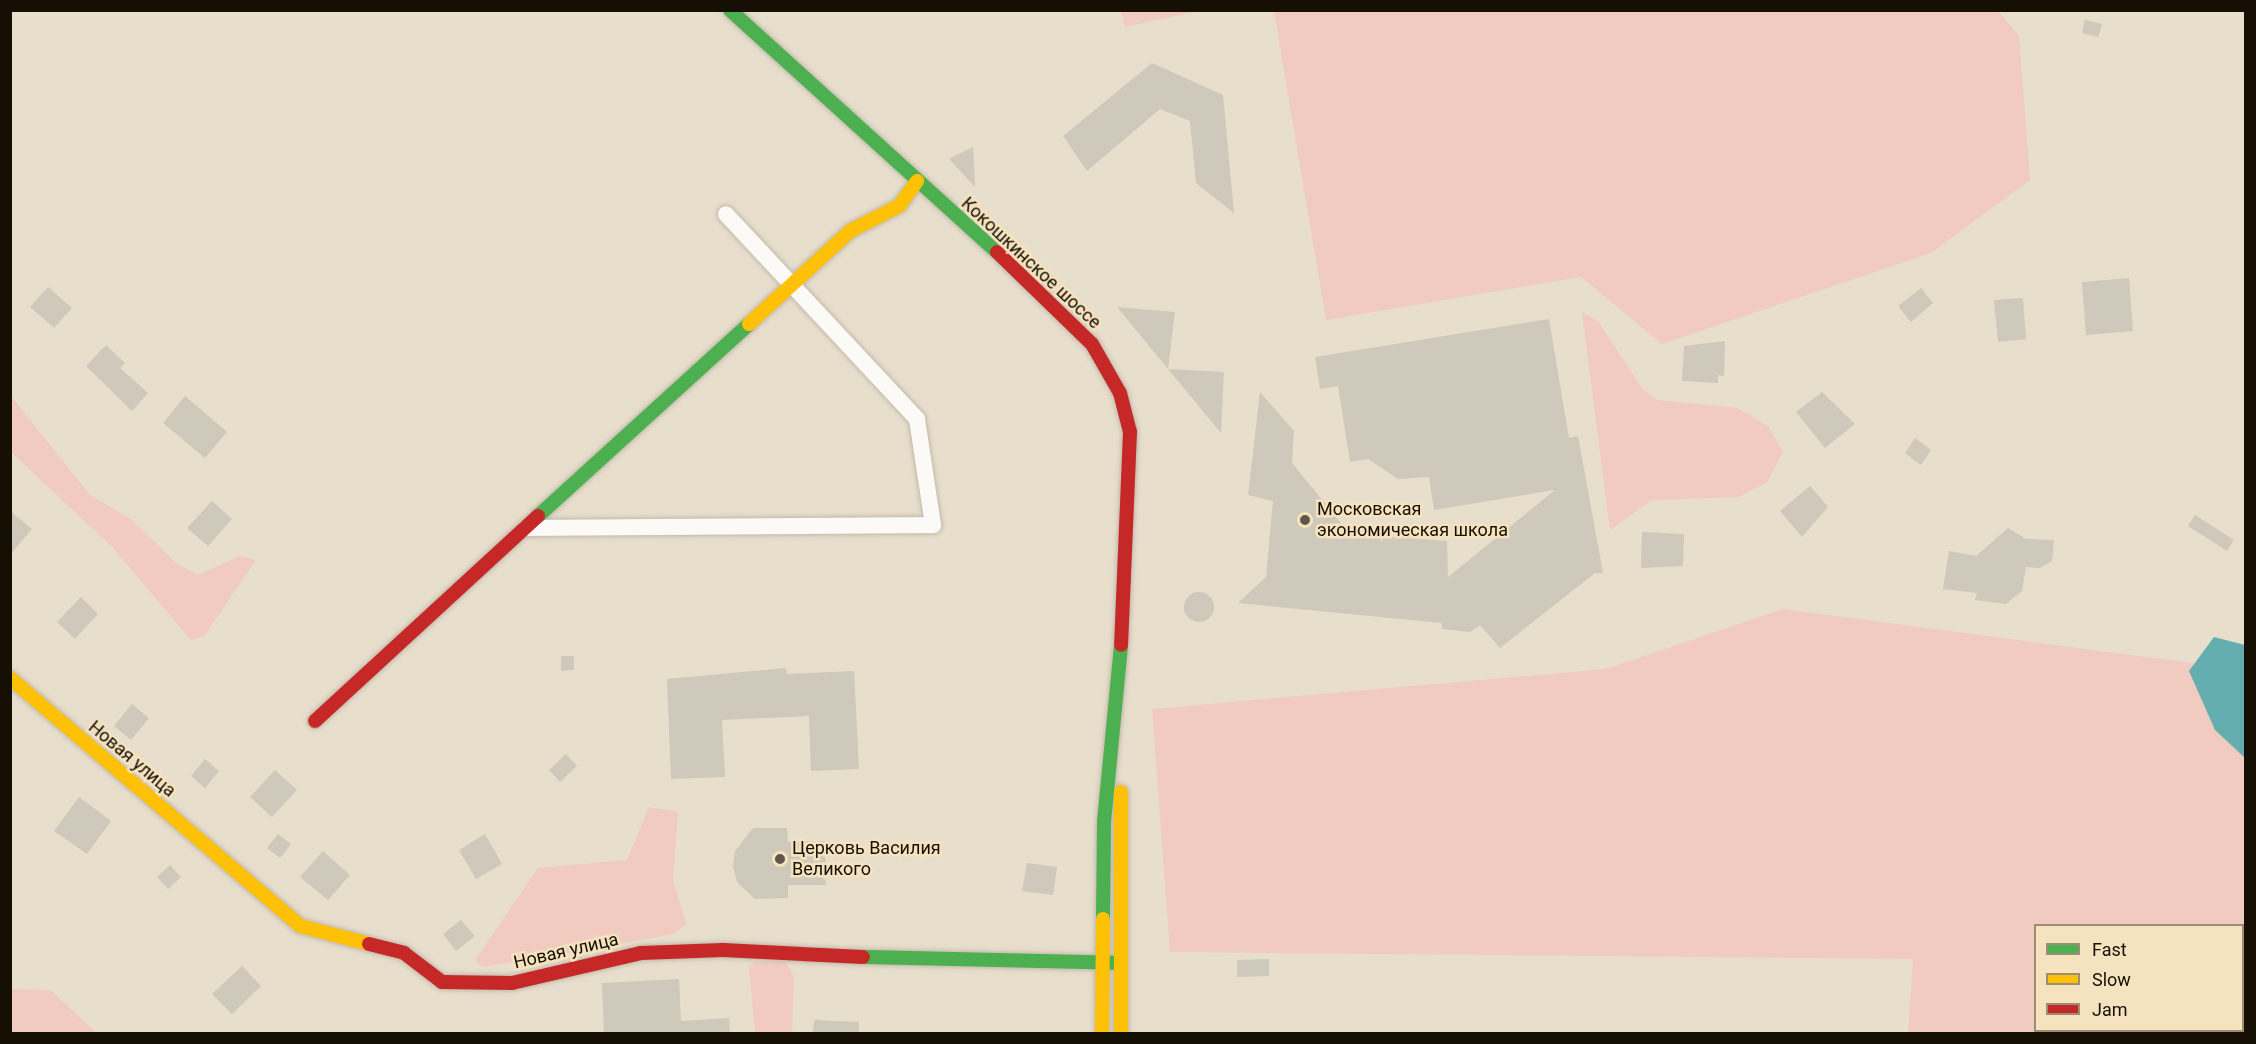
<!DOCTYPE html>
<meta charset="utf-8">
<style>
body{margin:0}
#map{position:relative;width:2256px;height:1044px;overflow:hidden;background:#e8decc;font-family:Roboto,sans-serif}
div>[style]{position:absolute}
.green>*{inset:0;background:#f1cac0}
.water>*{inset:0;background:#64aeaf}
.building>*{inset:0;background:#cec9ba}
.round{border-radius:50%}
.roads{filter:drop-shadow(0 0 2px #c2baab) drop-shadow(0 0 2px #c2baab)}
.street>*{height:16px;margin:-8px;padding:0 8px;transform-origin:8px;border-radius:8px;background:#fcfaf7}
.fast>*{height:14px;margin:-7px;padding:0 7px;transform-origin:7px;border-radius:7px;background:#4caf50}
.slow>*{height:14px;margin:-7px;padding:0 7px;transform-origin:7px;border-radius:7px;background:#ffc107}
.jam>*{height:14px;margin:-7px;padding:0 7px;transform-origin:7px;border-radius:7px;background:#c62828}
.dots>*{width:16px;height:16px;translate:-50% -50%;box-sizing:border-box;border:3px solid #f5e2bf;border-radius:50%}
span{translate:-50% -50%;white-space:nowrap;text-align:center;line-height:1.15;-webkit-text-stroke:5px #f5e2bf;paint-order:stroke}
.street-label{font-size:18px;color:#160f04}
.poi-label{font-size:18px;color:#160f04}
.left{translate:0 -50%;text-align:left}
.frame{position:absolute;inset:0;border:12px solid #160f04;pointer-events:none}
.legend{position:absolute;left:2034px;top:924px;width:210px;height:108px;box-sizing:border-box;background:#f5e2bf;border:2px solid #9c8e74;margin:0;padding:8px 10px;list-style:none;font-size:18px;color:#160f04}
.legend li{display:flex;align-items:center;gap:12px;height:30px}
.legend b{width:30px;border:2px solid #9c8e74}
</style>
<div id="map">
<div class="green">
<div style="clip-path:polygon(1121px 11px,1121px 10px,1199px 11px,1125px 27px)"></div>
<div style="clip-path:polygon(1274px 11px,1998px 11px,2019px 36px,2030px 180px,1931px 253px,1662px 344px,1581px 277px,1326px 320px)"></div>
<div style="clip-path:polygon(1582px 312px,1598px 321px,1642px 388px,1657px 400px,1738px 408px,1768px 426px,1783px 452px,1767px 482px,1739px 497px,1652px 500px,1610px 530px)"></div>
<div style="clip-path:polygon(10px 395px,90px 495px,131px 519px,176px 563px,198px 575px,240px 556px,256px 560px,204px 636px,191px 640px,113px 548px,11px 452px)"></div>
<div style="clip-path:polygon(evenodd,1783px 609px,2245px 670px,2245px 1033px,1908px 1033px,1913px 959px,1170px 952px,1152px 709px,1606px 669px,1783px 609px,2036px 926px,2242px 926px,2242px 1030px,2036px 1030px,2036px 926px)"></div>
<div style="clip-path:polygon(649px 807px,678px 812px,673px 880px,686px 924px,673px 934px,592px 949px,483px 967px,475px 960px,538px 868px,627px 860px)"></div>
<div style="clip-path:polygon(785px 961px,794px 977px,792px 1033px,755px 1033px,749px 967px,754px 962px)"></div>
<div style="clip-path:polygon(11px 989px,51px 990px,96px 1033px,11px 1033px)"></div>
</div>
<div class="water">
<div style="clip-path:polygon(2214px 637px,2245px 645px,2245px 758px,2215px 730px,2189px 671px)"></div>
</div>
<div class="building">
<div style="clip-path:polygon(2085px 20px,2102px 24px,2098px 37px,2082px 33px)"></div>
<div style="clip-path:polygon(1152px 63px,1223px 95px,1234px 213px,1196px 183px,1190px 121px,1160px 109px,1087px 171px,1063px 136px)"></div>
<div style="clip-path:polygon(973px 147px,975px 187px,949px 159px)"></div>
<div style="clip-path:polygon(2129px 278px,2133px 331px,2086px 335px,2082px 282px)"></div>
<div style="clip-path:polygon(48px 287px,72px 308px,54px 328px,30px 307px)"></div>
<div style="clip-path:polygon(1921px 288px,1933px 303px,1911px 322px,1898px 306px)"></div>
<div style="clip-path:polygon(2023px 298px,2026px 339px,1998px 342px,1994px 300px)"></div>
<div style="clip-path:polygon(1117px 307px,1175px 312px,1168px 369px)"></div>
<div style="clip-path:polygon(1549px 319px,1569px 438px,1578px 436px,1603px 573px,1595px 573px,1500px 648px,1480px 625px,1470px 632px,1442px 629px,1442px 623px,1238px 603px,1266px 577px,1273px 501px,1248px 495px,1260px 392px,1294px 431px,1292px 463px,1350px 534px,1447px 541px,1448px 577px,1555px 490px,1434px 510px,1429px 477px,1398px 479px,1368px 459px,1350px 462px,1338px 386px,1320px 389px,1315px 357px)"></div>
<div style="clip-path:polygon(1725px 341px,1724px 376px,1718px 375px,1718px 383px,1682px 381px,1684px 346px)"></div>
<div style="clip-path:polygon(106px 345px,125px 363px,120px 368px,148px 393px,132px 411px,86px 366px)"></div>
<div style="clip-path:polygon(1168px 369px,1224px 372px,1221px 433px)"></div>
<div style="clip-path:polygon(1822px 392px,1855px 424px,1825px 448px,1796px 412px)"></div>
<div style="clip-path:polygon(185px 396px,227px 432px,205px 458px,163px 423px)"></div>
<div style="clip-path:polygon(1915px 438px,1931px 450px,1921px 465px,1905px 453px)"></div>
<div style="clip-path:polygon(1810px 486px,1828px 507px,1802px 537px,1780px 511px)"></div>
<div style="clip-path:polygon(212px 501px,232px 519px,208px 546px,187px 528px)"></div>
<div style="clip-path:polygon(10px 511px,32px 529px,10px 555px)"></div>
<div style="clip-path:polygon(2195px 515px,2234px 540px,2227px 551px,2188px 526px)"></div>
<div style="clip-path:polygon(2008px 528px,2026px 539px,2054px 540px,2052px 561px,2040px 568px,2026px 567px,2022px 591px,2006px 604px,1975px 600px,1977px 593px,1943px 589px,1949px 551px,1976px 556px)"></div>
<div style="clip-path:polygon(1642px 532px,1684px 534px,1683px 566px,1641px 568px)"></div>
<div class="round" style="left:1184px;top:592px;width:30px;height:30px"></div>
<div style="clip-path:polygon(81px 597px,98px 614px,75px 639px,57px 622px)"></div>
<div style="clip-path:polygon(561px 656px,574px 656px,574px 670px,561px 671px)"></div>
<div style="clip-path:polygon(786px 668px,787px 674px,854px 671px,859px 769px,811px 771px,809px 716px,722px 720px,725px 777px,671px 779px,667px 679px)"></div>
<div style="clip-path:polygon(132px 704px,149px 718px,131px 740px,114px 726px)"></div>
<div style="clip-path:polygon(566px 754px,577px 766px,560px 782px,549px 770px)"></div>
<div style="clip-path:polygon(205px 759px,219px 771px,205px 788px,191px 776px)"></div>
<div style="clip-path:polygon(275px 770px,297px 790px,272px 817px,250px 797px)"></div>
<div style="clip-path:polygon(79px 797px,111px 821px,87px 854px,54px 831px)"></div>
<div style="clip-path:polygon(753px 828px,787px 828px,788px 842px,825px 841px,826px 885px,788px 885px,788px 898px,755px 899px,737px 882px,733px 867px,735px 851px)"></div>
<div style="clip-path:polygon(278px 834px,291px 844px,280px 858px,267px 848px)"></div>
<div style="clip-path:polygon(485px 834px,502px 864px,476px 879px,459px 850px)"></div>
<div style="clip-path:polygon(323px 851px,350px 875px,328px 900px,300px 877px)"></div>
<div style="clip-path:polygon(1027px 863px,1057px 867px,1053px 895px,1022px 891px)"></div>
<div style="clip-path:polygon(170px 865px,181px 877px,168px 889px,157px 877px)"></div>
<div style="clip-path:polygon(461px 920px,475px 936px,456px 951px,443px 934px)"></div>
<div style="clip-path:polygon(1269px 959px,1269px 976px,1237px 977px,1237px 960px)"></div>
<div style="clip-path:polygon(242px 966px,261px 986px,232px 1014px,212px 994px)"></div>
<div style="clip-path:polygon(679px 979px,681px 1021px,729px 1018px,730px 1034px,604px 1034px,602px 983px)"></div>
<div style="clip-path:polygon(814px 1020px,859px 1022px,859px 1034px,813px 1034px)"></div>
</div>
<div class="roads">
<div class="street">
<div style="left:526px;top:528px;width:407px;rotate:-0.4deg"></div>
<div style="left:933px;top:525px;width:107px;rotate:-98.6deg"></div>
<div style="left:917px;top:419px;width:280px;rotate:-133deg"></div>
</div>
<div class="fast">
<div style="left:730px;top:10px;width:360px;rotate:42.2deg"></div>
<div style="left:538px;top:516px;width:285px;rotate:-42.3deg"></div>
<div style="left:1103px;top:919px;width:97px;rotate:-89.4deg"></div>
<div style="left:1104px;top:822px;width:178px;rotate:-84.5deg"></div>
<div style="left:863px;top:957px;width:257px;rotate:1.3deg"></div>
</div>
<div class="slow">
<div style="left:749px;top:324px;width:137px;rotate:-42.6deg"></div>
<div style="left:850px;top:231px;width:55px;rotate:-27deg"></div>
<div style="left:899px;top:206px;width:31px;rotate:-54deg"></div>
<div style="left:10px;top:678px;width:382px;rotate:40.5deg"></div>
<div style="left:300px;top:926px;width:71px;rotate:14.6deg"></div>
<div style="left:1121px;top:792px;width:242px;rotate:90deg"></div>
<div style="left:1102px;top:1034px;width:115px;rotate:-89.5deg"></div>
</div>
<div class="jam">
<div style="left:997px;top:252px;width:132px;rotate:44.1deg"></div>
<div style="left:1092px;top:344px;width:56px;rotate:60.3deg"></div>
<div style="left:1120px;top:393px;width:40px;rotate:75.6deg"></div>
<div style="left:1130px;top:432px;width:213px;rotate:92.4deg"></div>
<div style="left:315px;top:721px;width:303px;rotate:-42.6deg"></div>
<div style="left:369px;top:944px;width:36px;rotate:14deg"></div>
<div style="left:404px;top:953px;width:48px;rotate:37.3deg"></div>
<div style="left:442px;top:982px;width:70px;rotate:0.8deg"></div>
<div style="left:512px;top:983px;width:132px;rotate:-13.1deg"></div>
<div style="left:641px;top:953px;width:82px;rotate:-2.1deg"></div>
<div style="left:723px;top:950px;width:140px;rotate:2.9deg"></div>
</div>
</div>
<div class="dots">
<div style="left:1305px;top:520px;background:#60574a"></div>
<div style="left:780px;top:859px;background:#60574a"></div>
</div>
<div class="street-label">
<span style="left:1031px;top:263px;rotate:43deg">Кокошкинское шоссе</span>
<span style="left:132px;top:759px;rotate:40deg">Новая улица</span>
<span style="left:566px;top:951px;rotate:-13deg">Новая улица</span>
</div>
<div class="poi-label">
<span class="left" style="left:1317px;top:520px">Московская<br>экономическая школа</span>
<span class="left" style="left:792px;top:859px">Церковь Василия<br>Великого</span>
</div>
<div class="frame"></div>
<ul class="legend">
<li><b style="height:8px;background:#4caf50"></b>Fast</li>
<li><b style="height:8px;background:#ffc107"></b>Slow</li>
<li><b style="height:8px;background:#c62828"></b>Jam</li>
</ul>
</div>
